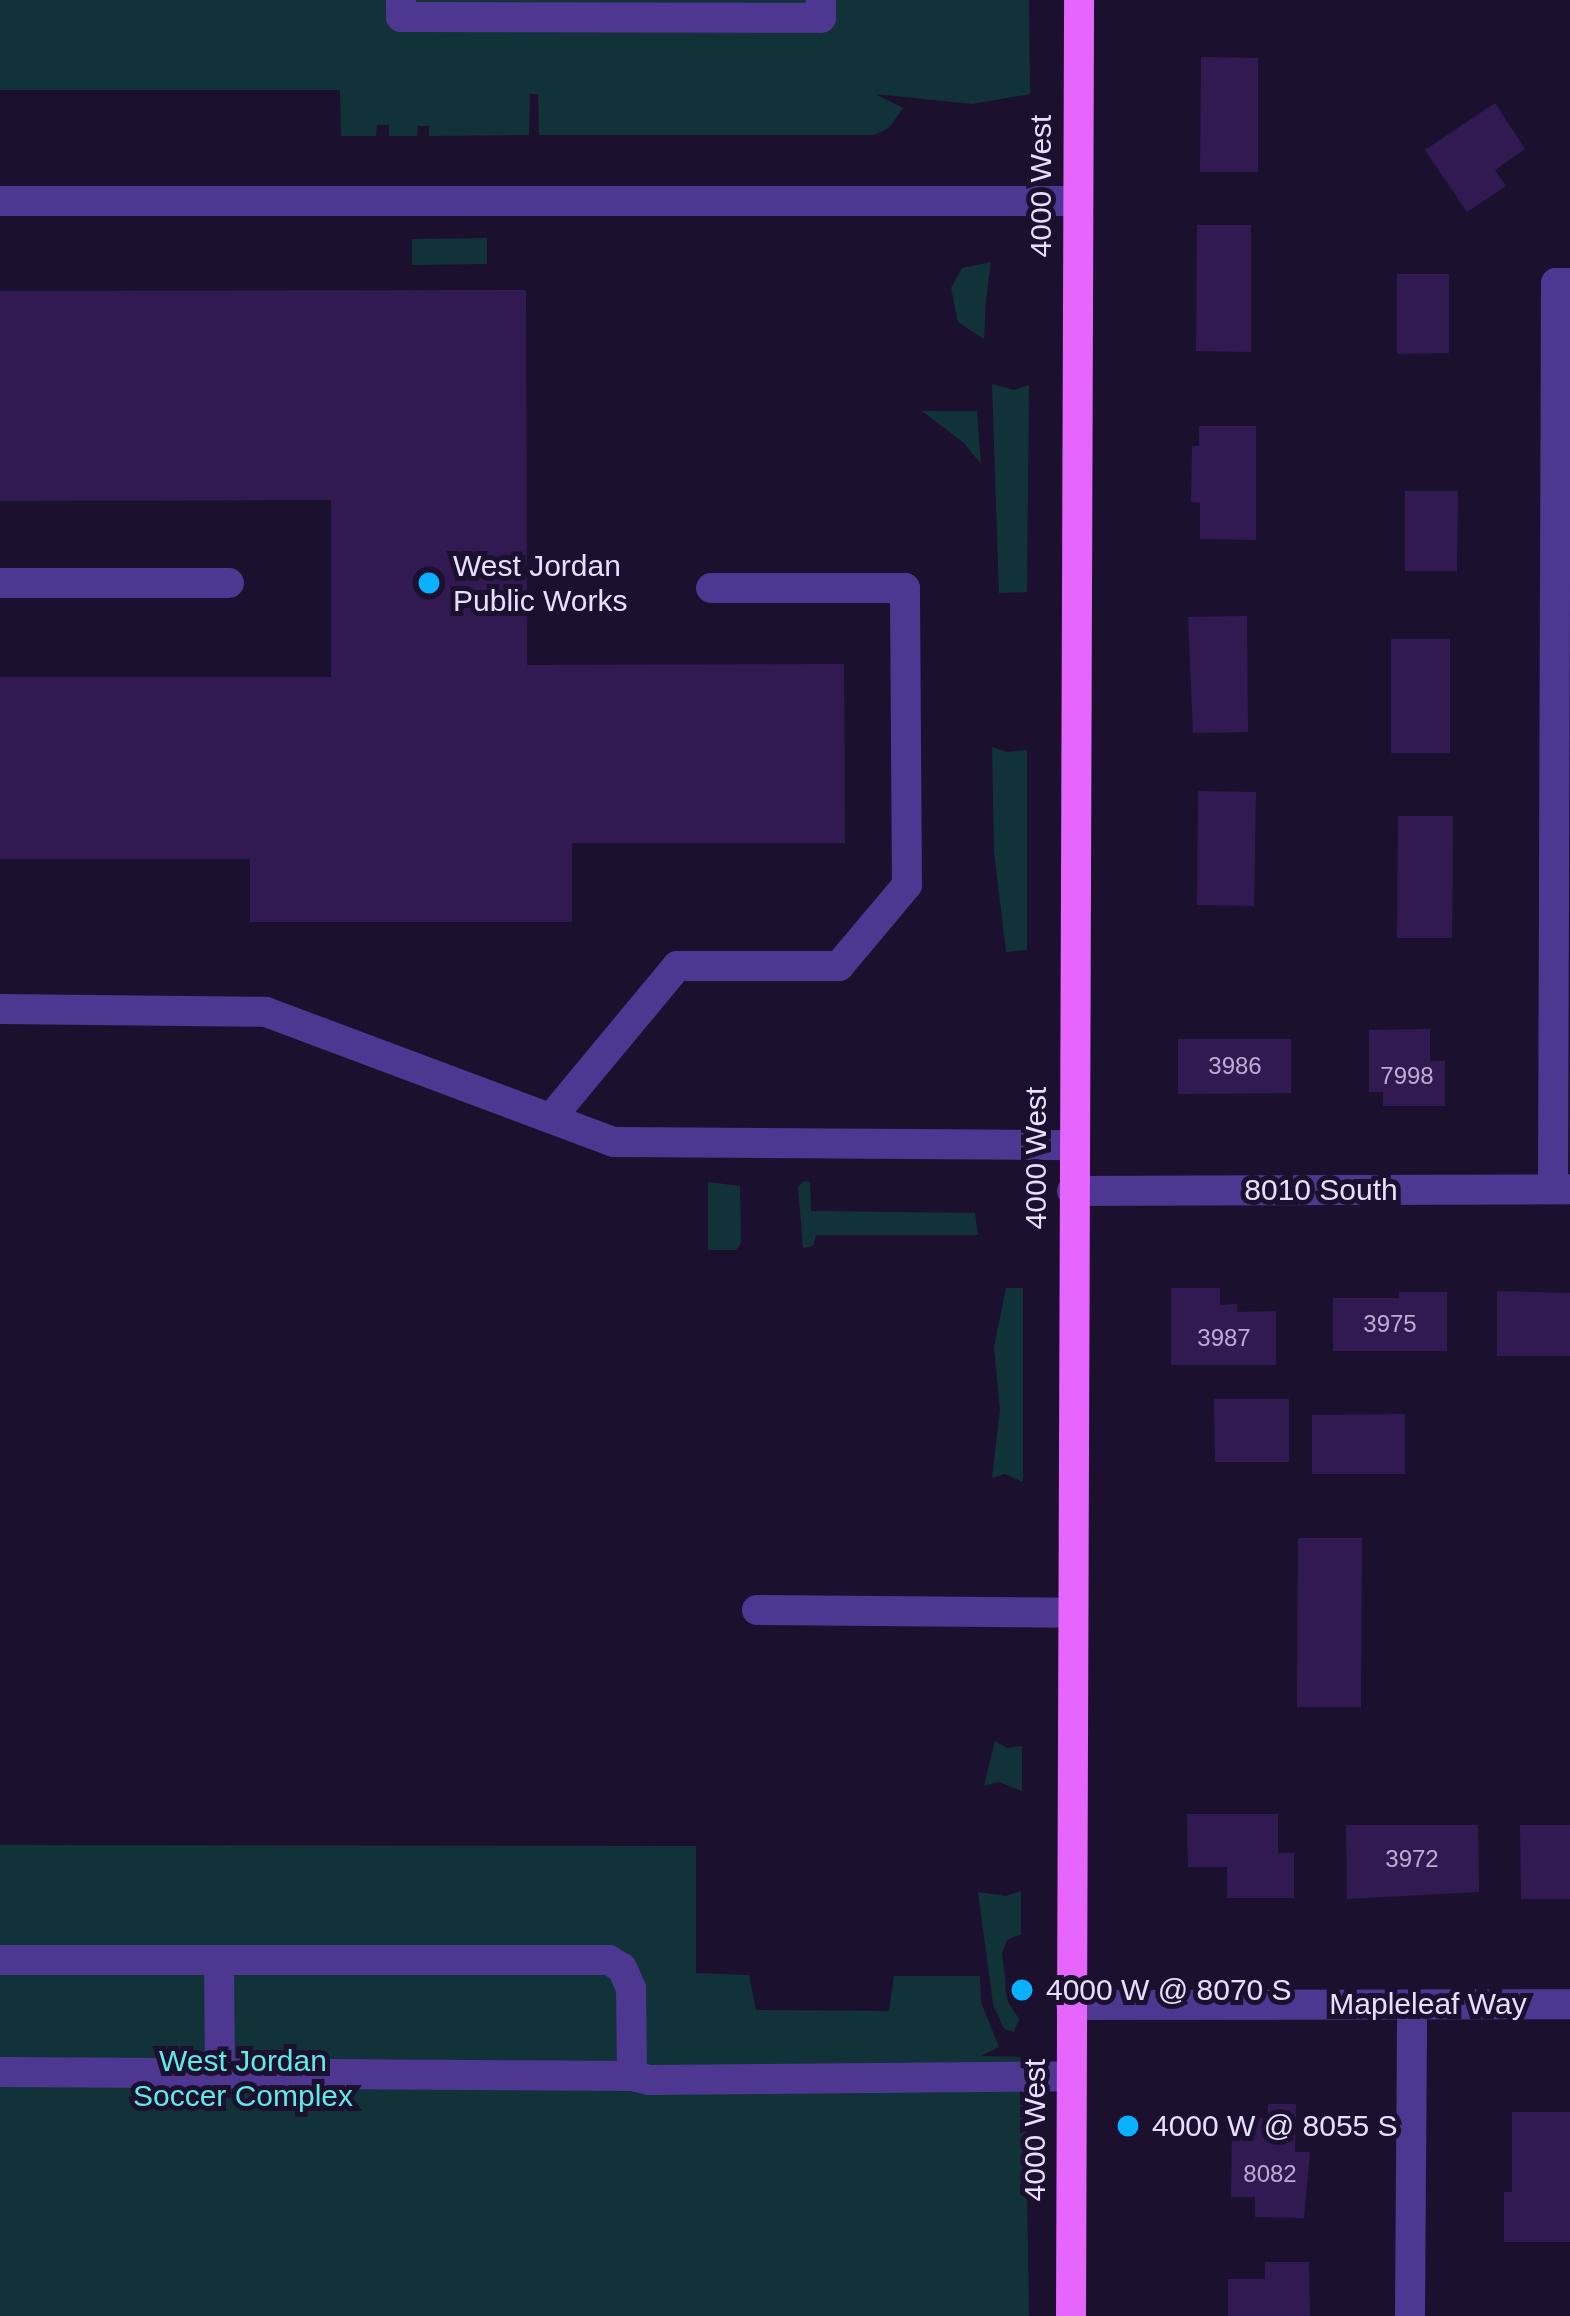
<!DOCTYPE html>
<style>
body{margin:0}
#map{position:relative;width:1570px;height:2316px;overflow:hidden;background:#1c102f;font-family:Helvetica,sans-serif}
div>[style]{position:absolute}
.green>*{inset:0;background:#123239}
.building>*{inset:0;background:#311a51}
.minor>*{height:30px;margin:-15px;padding:0 15px;transform-origin:15px;border-radius:15px;background:#4e3791}
.major>*{height:30px;margin:-15px;padding:0 15px;transform-origin:15px;border-radius:15px;background:#e765ff}
.dots>*{width:33px;height:33px;translate:-50% -50%;box-sizing:border-box;border:6px solid #1c102f;border-radius:50%}
span{translate:-50% -50%;white-space:nowrap;text-align:center;line-height:1.15;-webkit-text-stroke:10px #1c102f;paint-order:stroke}
.number-label{font-size:24px;color:#bbadd4}
.number-label span{-webkit-text-stroke-width:0}
.street-label{font-size:30px;color:#e9deff}
.poi-label{font-size:30px;color:#e9deff}
.left{translate:0 -50%;text-align:left}
.park-label{font-size:30px;color:#5eeae6}
</style>
<div id="map">
<div class="green">
<div style="clip-path:polygon(0 0,1029px 0,1030px 94px,972px 104px,875px 94px,903px 108px,889px 128px,874px 135px,539px 135px,538px 94px,530px 94px,529px 135px,429px 136px,429px 126px,418px 126px,417px 136px,389px 136px,389px 125px,377px 125px,376px 136px,341px 136px,340px 90px,0 90px)"></div>
<div style="clip-path:polygon(487px 238px,487px 264px,412px 265px,412px 239px)"></div>
<div style="clip-path:polygon(991px 262px,986px 300px,984px 339px,958px 322px,951px 288px,962px 268px)"></div>
<div style="clip-path:polygon(992px 384px,1014px 390px,1029px 385px,1027px 592px,999px 593px)"></div>
<div style="clip-path:polygon(922px 411px,977px 411px,981px 464px,964px 443px)"></div>
<div style="clip-path:polygon(992px 747px,1007px 752px,1027px 750px,1027px 950px,1006px 952px,994px 852px)"></div>
<div style="clip-path:polygon(804px 1181px,810px 1182px,811px 1211px,975px 1213px,978px 1235px,816px 1235px,813px 1246px,803px 1248px,798px 1187px)"></div>
<div style="clip-path:polygon(708px 1182px,740px 1186px,741px 1243px,736px 1250px,708px 1250px)"></div>
<div style="clip-path:polygon(1006px 1288px,1023px 1288px,1023px 1482px,1005px 1474px,992px 1478px,1000px 1410px,994px 1347px)"></div>
<div style="clip-path:polygon(995px 1741px,1007px 1748px,1022px 1746px,1022px 1791px,999px 1782px,984px 1786px)"></div>
<div style="clip-path:polygon(0 1845px,696px 1846px,696px 1973px,749px 1975px,756px 2010px,889px 2011px,894px 1976px,980px 1976px,981px 2002px,999px 2047px,981px 2056px,1025px 2057px,1029px 2316px,0 2316px)"></div>
<div style="clip-path:polygon(1021px 1891px,1021px 1934px,1007px 1940px,1002px 1953px,1008px 2002px,1019px 2019px,1014px 2032px,1004px 2029px,993px 2004px,978px 1892px,1006px 1896px)"></div>
</div>
<div class="building">
<div style="clip-path:polygon(1201px 57px,1258px 58px,1258px 172px,1200px 172px)"></div>
<div style="clip-path:polygon(1495px 103px,1525px 149px,1495px 170px,1506px 186px,1467px 212px,1425px 150px)"></div>
<div style="clip-path:polygon(1197px 225px,1251px 225px,1251px 352px,1196px 351px)"></div>
<div style="clip-path:polygon(1397px 274px,1449px 274px,1449px 353px,1397px 354px)"></div>
<div style="clip-path:polygon(526px 290px,527px 665px,844px 664px,845px 843px,572px 843px,572px 922px,250px 922px,250px 859px,0 859px,0 677px,331px 677px,331px 500px,0 501px,0 291px)"></div>
<div style="clip-path:polygon(1199px 426px,1256px 426px,1256px 540px,1200px 539px,1200px 503px,1191px 502px,1192px 446px,1199px 446px)"></div>
<div style="clip-path:polygon(1405px 491px,1458px 491px,1457px 571px,1405px 571px)"></div>
<div style="clip-path:polygon(1247px 616px,1248px 732px,1193px 733px,1188px 617px)"></div>
<div style="clip-path:polygon(1391px 639px,1450px 639px,1450px 753px,1391px 753px)"></div>
<div style="clip-path:polygon(1198px 791px,1256px 792px,1254px 906px,1197px 905px)"></div>
<div style="clip-path:polygon(1398px 816px,1453px 816px,1452px 938px,1397px 938px)"></div>
<div style="clip-path:polygon(1430px 1029px,1430px 1061px,1445px 1061px,1445px 1106px,1383px 1106px,1383px 1092px,1369px 1092px,1369px 1030px)"></div>
<div style="clip-path:polygon(1178px 1039px,1291px 1039px,1291px 1093px,1178px 1094px)"></div>
<div style="clip-path:polygon(1171px 1288px,1220px 1288px,1220px 1305px,1237px 1304px,1237px 1312px,1276px 1311px,1276px 1365px,1171px 1365px)"></div>
<div style="clip-path:polygon(1497px 1291px,1570px 1293px,1570px 1356px,1497px 1356px)"></div>
<div style="clip-path:polygon(1399px 1292px,1447px 1292px,1447px 1351px,1333px 1351px,1333px 1298px,1399px 1298px)"></div>
<div style="clip-path:polygon(1214px 1399px,1289px 1399px,1289px 1462px,1215px 1462px)"></div>
<div style="clip-path:polygon(1405px 1414px,1405px 1474px,1312px 1474px,1312px 1415px)"></div>
<div style="clip-path:polygon(1298px 1538px,1362px 1538px,1361px 1707px,1297px 1707px)"></div>
<div style="clip-path:polygon(1187px 1814px,1278px 1814px,1278px 1853px,1294px 1853px,1294px 1898px,1227px 1898px,1227px 1867px,1188px 1867px)"></div>
<div style="clip-path:polygon(1346px 1825px,1478px 1825px,1479px 1892px,1347px 1899px)"></div>
<div style="clip-path:polygon(1520px 1825px,1570px 1825px,1570px 1899px,1521px 1899px)"></div>
<div style="clip-path:polygon(1268px 2104px,1296px 2104px,1295px 2152px,1310px 2152px,1304px 2218px,1255px 2217px,1255px 2197px,1231px 2197px,1232px 2118px,1268px 2118px)"></div>
<div style="clip-path:polygon(1512px 2112px,1570px 2112px,1570px 2242px,1504px 2242px,1504px 2192px,1512px 2192px)"></div>
<div style="clip-path:polygon(1265px 2262px,1309px 2262px,1310px 2316px,1228px 2316px,1228px 2279px,1265px 2279px)"></div>
</div>
<div class="minor">
<div style="left:401px;top:0;width:17px;rotate:90deg"></div>
<div style="left:401px;top:17px;width:420px;rotate:0.1deg"></div>
<div style="left:821px;top:18px;width:18px;rotate:-90deg"></div>
<div style="left:0;top:201px;width:1077px"></div>
<div style="left:0;top:583px;width:229px"></div>
<div style="left:0;top:1009px;width:266px;rotate:0.6deg"></div>
<div style="left:266px;top:1012px;width:371px;rotate:20.5deg"></div>
<div style="left:614px;top:1142px;width:458px;rotate:0.4deg"></div>
<div style="left:551px;top:1118px;width:197px;rotate:-50.3deg"></div>
<div style="left:677px;top:966px;width:162px"></div>
<div style="left:839px;top:966px;width:106px;rotate:-50deg"></div>
<div style="left:907px;top:885px;width:297px;rotate:-90.4deg"></div>
<div style="left:905px;top:588px;width:194px;rotate:180deg"></div>
<div style="left:1553px;top:1189px;width:906px;rotate:-89.81deg"></div>
<div style="left:1556px;top:283px;width:14px"></div>
<div style="left:1072px;top:1191px;width:498px;rotate:-0.2deg"></div>
<div style="left:757px;top:1610px;width:314px;rotate:0.5deg"></div>
<div style="left:0;top:1960px;width:609px"></div>
<div style="left:609px;top:1960px;width:15px;rotate:32deg"></div>
<div style="left:622px;top:1968px;width:22px;rotate:66deg"></div>
<div style="left:631px;top:1988px;width:88px;rotate:89.3deg"></div>
<div style="left:219px;top:1960px;width:114px;rotate:89.5deg"></div>
<div style="left:1071px;top:2005px;width:499px;rotate:-0.1deg"></div>
<div style="left:0;top:2072px;width:632px;rotate:0.36deg"></div>
<div style="left:632px;top:2076px;width:18px;rotate:13deg"></div>
<div style="left:650px;top:2080px;width:421px;rotate:-0.5deg"></div>
<div style="left:1410px;top:2316px;width:311px;rotate:-89.6deg"></div>
</div>
<div class="major">
<div style="left:1071px;top:2316px;width:2316px;rotate:-89.8deg"></div>
</div>
<div class="dots">
<div style="left:429px;top:583px;background:#0ab1ff"></div>
<div style="left:1022px;top:1990px;background:#0ab1ff"></div>
<div style="left:1128px;top:2126px;background:#0ab1ff"></div>
</div>
<div class="number-label">
<span style="left:1235px;top:1066px">3986</span>
<span style="left:1407px;top:1076px">7998</span>
<span style="left:1390px;top:1324px">3975</span>
<span style="left:1224px;top:1338px">3987</span>
<span style="left:1412px;top:1859px">3972</span>
<span style="left:1270px;top:2174px">8082</span>
</div>
<div class="street-label">
<span style="left:1041px;top:186px;rotate:-90deg">4000 West</span>
<span style="left:1036px;top:1158px;rotate:-90deg">4000 West</span>
<span style="left:1321px;top:1190px">8010 South</span>
<span style="left:1428px;top:2004px">Mapleleaf Way</span>
<span style="left:1035px;top:2130px;rotate:-90deg">4000 West</span>
</div>
<div class="poi-label">
<span class="left" style="left:453px;top:583px">West Jordan<br>Public Works</span>
<span class="left" style="left:1046px;top:1990px">4000 W @ 8070 S</span>
<span class="left" style="left:1152px;top:2126px">4000 W @ 8055 S</span>
</div>
<div class="park-label">
<span style="left:243px;top:2078px">West Jordan<br>Soccer Complex</span>
</div>
</div>
